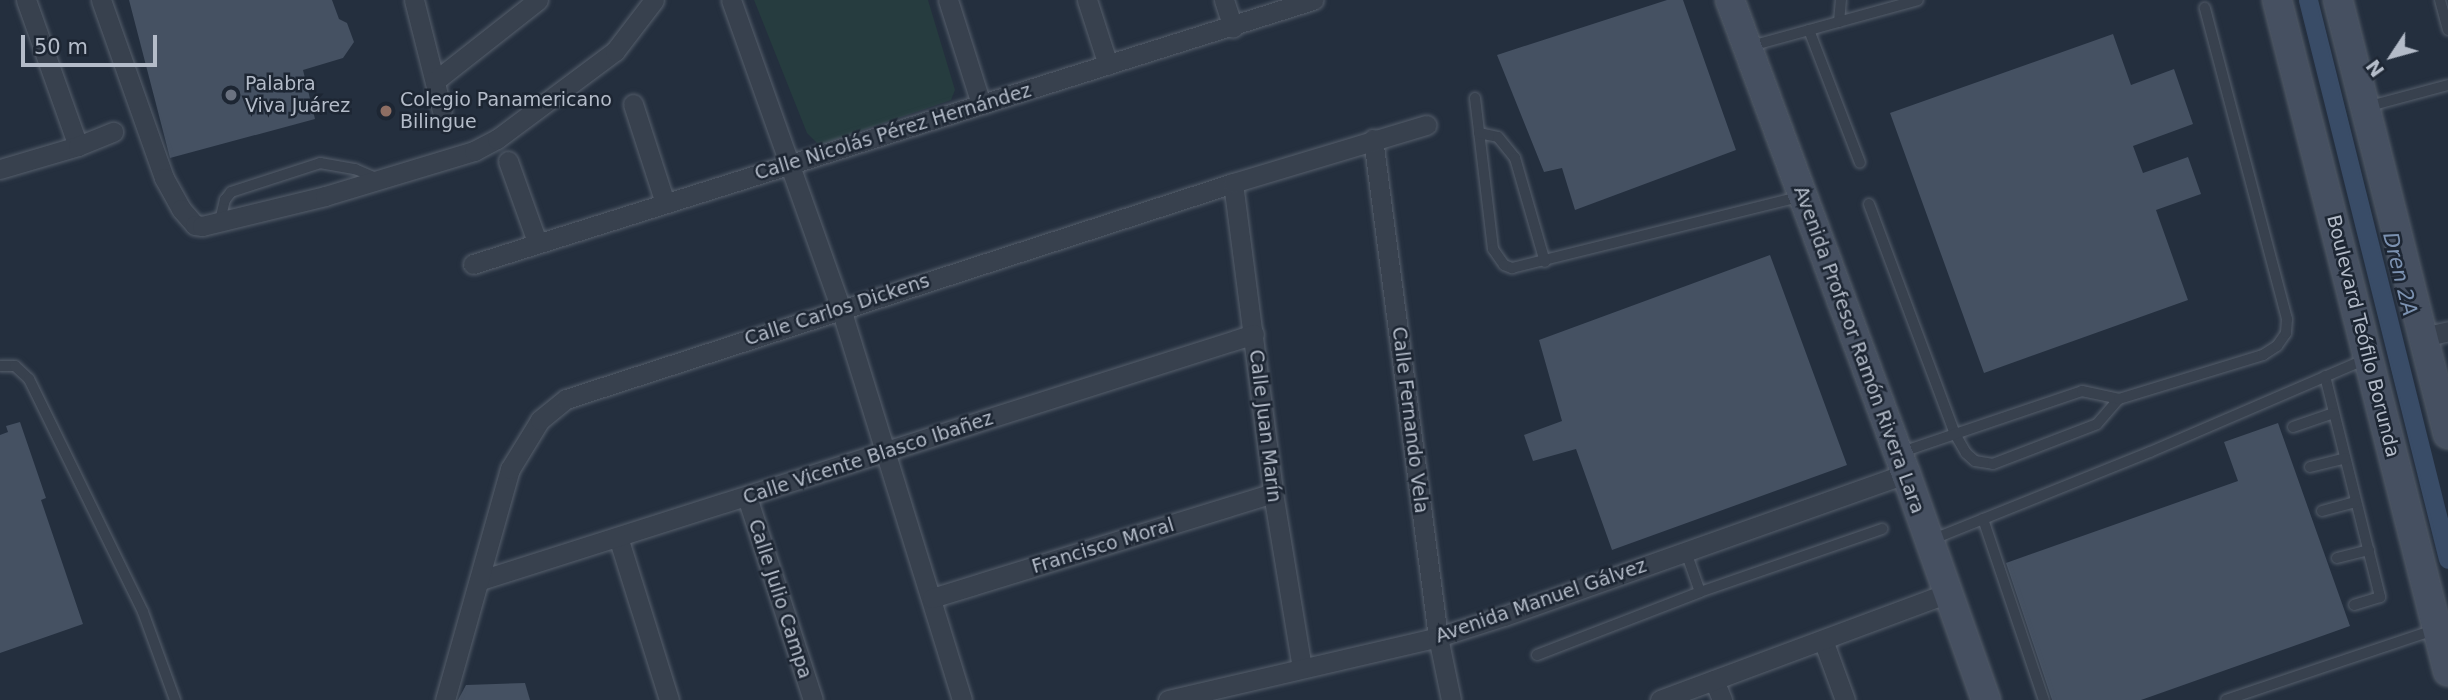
<!DOCTYPE html>
<meta charset="utf-8">
<style>
body{margin:0}
#map{position:relative;width:2448px;height:700px;overflow:hidden;background:#242f3e;font-family:"DejaVu Sans",sans-serif}
div>[style]{position:absolute}
.green>*{inset:0;background:#263c3f}
.canal>*{height:19px;margin:-9.5px;padding:0 9.5px;transform-origin:9.5px;border-radius:9.5px;background:#394c67}
.building>*{inset:0;background:#455162}
.roads{filter:drop-shadow(0 0 2px #565f6c) drop-shadow(0 0 2px #565f6c)}
.lane>*{height:10px;margin:-5px;padding:0 5px;transform-origin:5px;border-radius:5px;background:#38414e}
.street>*{height:19px;margin:-9.5px;padding:0 9.5px;transform-origin:9.5px;border-radius:9.5px;background:#38414e}
.secondary>*{height:28px;margin:-14px;padding:0 14px;transform-origin:14px;border-radius:14px;background:#465061}
.dots>*{width:19px;height:19px;translate:-50% -50%;box-sizing:border-box;border:4px solid #1d2633;border-radius:50%}
span{translate:-50% -50%;white-space:nowrap;text-align:center;line-height:1.15;-webkit-text-stroke:5px #1d2633;paint-order:stroke}
.poi-label{font-size:19px;color:#b4bcc9}
.left{translate:0 -50%;text-align:left}
.street-label{font-size:19px;color:#b4bcc9}
.water-label{font-size:21px;color:#7c92b1;font-style:italic}
.north{position:absolute;left:2357px;top:21px;width:70px;height:70px;-webkit-text-stroke:5px #1d2633;paint-order:stroke;rotate:234deg;font-size:19px;font-weight:700;line-height:28px;text-align:center;color:#b4bcc9}
.north::after{content:'';display:block;margin:auto;width:24px;height:32px;background:#b4bcc9;clip-path:polygon(50% 0,100% 100%,50% 72%,0 100%)}
.scale{position:absolute;left:21px;top:35px;width:136px;height:32px;box-sizing:border-box;border:4px solid #b4bcc9;border-top:0;padding-left:9px;font-size:21px;line-height:24px;white-space:nowrap;color:#b4bcc9;-webkit-text-stroke:5px #1d2633;paint-order:stroke}
</style>
<div id="map">
<div class="green">
<div style="clip-path:polygon(754px 0,928px 0,955px 90px,951px 100px,819px 145px,807px 133px)"></div>
</div>
<div class="canal">
<div style="left:2308px;top:0;width:576px;rotate:75.94deg"></div>
</div>
<div class="building">
<div style="clip-path:polygon(129px 0,332px 0,339px 19px,347px 23px,354px 42px,343px 58px,303px 70px,315px 119px,170px 158px)"></div>
<div style="clip-path:polygon(1667px 0,1683px 0,1736px 150px,1575px 210px,1562px 168px,1544px 172px,1497px 55px)"></div>
<div style="clip-path:polygon(2113px 34px,2131px 85px,2174px 69px,2193px 124px,2133px 146px,2143px 173px,2188px 157px,2201px 194px,2156px 210px,2188px 300px,1984px 373px,1890px 113px)"></div>
<div style="clip-path:polygon(1770px 255px,1847px 465px,1612px 550px,1576px 449px,1533px 461px,1524px 435px,1562px 421px,1539px 340px)"></div>
<div style="clip-path:polygon(20px 422px,46px 498px,41px 500px,83px 624px,0 653px,0 435px,8px 432px,6px 426px)"></div>
<div style="clip-path:polygon(2278px 423px,2350px 626px,2141px 700px,2052px 700px,2006px 563px,2238px 481px,2224px 442px)"></div>
<div style="clip-path:polygon(525px 683px,530px 700px,458px 700px,466px 685px)"></div>
</div>
<div class="roads">
<div class="lane">
<div style="left:2440px;top:0;width:31px;rotate:75deg"></div>
<div style="left:1839px;top:22px;width:22px;rotate:-85deg"></div>
<div style="left:1809px;top:30px;width:142px;rotate:69deg"></div>
<div style="left:1751px;top:46px;width:173px;rotate:-15.4deg"></div>
<div style="left:1475px;top:98px;width:152px;rotate:83.2deg"></div>
<div style="left:1493px;top:249px;width:19px;rotate:55deg"></div>
<div style="left:1504px;top:265px;width:9px;rotate:21deg"></div>
<div style="left:1512px;top:268px;width:299px;rotate:-13.9deg"></div>
<div style="left:2366px;top:107px;width:85px;rotate:-15deg"></div>
<div style="left:1479px;top:133px;width:19px;rotate:12deg"></div>
<div style="left:1498px;top:137px;width:27px;rotate:51deg"></div>
<div style="left:1515px;top:158px;width:108px;rotate:73.9deg"></div>
<div style="left:1869px;top:204px;width:246px;rotate:69.5deg"></div>
<div style="left:1955px;top:434px;width:22px;rotate:60deg"></div>
<div style="left:1966px;top:453px;width:12px;rotate:42deg"></div>
<div style="left:1975px;top:461px;width:18px;rotate:9deg"></div>
<div style="left:1993px;top:464px;width:111px;rotate:-21deg"></div>
<div style="left:2097px;top:424px;width:33px;rotate:-49deg"></div>
<div style="left:220px;top:221px;width:22px;rotate:-77deg"></div>
<div style="left:225px;top:200px;width:10px;rotate:-53deg"></div>
<div style="left:231px;top:192px;width:94px;rotate:-18deg"></div>
<div style="left:320px;top:163px;width:36px;rotate:10deg"></div>
<div style="left:355px;top:169px;width:23px;rotate:23deg"></div>
<div style="left:0;top:366px;width:15px"></div>
<div style="left:15px;top:366px;width:19px;rotate:43deg"></div>
<div style="left:29px;top:379px;width:259px;rotate:63.9deg"></div>
<div style="left:143px;top:612px;width:94px;rotate:70deg"></div>
<div style="left:2325px;top:376px;width:228px;rotate:76deg"></div>
<div style="left:2380px;top:597px;width:27px;rotate:163deg"></div>
<div style="left:2293px;top:427px;width:43px;rotate:-18.9deg"></div>
<div style="left:1899px;top:453px;width:193px;rotate:-18.7deg"></div>
<div style="left:2082px;top:391px;width:38px;rotate:12deg"></div>
<div style="left:2119px;top:399px;width:151px;rotate:-17deg"></div>
<div style="left:2263px;top:355px;width:17px;rotate:-33deg"></div>
<div style="left:2277px;top:346px;width:16px;rotate:-55deg"></div>
<div style="left:2286px;top:333px;width:14px;rotate:-86deg"></div>
<div style="left:2287px;top:319px;width:322px;rotate:-104.8deg"></div>
<div style="left:2310px;top:467px;width:36px;rotate:-14deg"></div>
<div style="left:2322px;top:511px;width:35px;rotate:-15deg"></div>
<div style="left:1983px;top:519px;width:191px;rotate:71.4deg"></div>
<div style="left:1931px;top:540px;width:236px;rotate:-21.9deg"></div>
<div style="left:2150px;top:452px;width:235px;rotate:-23.3deg"></div>
<div style="left:1686px;top:552px;width:42px;rotate:70.7deg"></div>
<div style="left:2337px;top:558px;width:33px;rotate:-14deg"></div>
<div style="left:1537px;top:655px;width:175px;rotate:-21.1deg"></div>
<div style="left:1700px;top:592px;width:193px;rotate:-19.1deg"></div>
<div style="left:2226px;top:700px;width:219px;rotate:-18.6deg"></div>
</div>
<div class="street">
<div style="left:26px;top:0;width:155px;rotate:70.4deg"></div>
<div style="left:101px;top:0;width:189px;rotate:70.5deg"></div>
<div style="left:164px;top:178px;width:35px;rotate:61deg"></div>
<div style="left:181px;top:209px;width:21px;rotate:49deg"></div>
<div style="left:195px;top:225px;width:7px;rotate:8deg"></div>
<div style="left:202px;top:226px;width:127px;rotate:-13.7deg"></div>
<div style="left:325px;top:196px;width:156px;rotate:-16.8deg"></div>
<div style="left:474px;top:151px;width:26px;rotate:-28deg"></div>
<div style="left:497px;top:139px;width:147px;rotate:-36.7deg"></div>
<div style="left:615px;top:51px;width:64px;rotate:-52.6deg"></div>
<div style="left:414px;top:0;width:114px;rotate:75.8deg"></div>
<div style="left:731px;top:0;width:328px;rotate:70.4deg"></div>
<div style="left:841px;top:309px;width:409px;rotate:72.8deg"></div>
<div style="left:948px;top:0;width:109px;rotate:72.4deg"></div>
<div style="left:1087px;top:0;width:68px;rotate:72.1deg"></div>
<div style="left:1224px;top:0;width:29px;rotate:72deg"></div>
<div style="left:435px;top:81px;width:131px;rotate:-38.2deg"></div>
<div style="left:633px;top:104px;width:104px;rotate:72.1deg"></div>
<div style="left:1373px;top:139px;width:502px;rotate:82.56deg"></div>
<div style="left:1438px;top:637px;width:64px;rotate:78.3deg"></div>
<div style="left:508px;top:161px;width:86px;rotate:70.3deg"></div>
<div style="left:0;top:169px;width:81px;rotate:-16.4deg"></div>
<div style="left:78px;top:146px;width:38px;rotate:-22deg"></div>
<div style="left:1233px;top:183px;width:313px;rotate:82.6deg"></div>
<div style="left:1273px;top:493px;width:177px;rotate:80.6deg"></div>
<div style="left:473px;top:264px;width:881px;rotate:-17.45deg"></div>
<div style="left:2423px;top:337px;width:26px;rotate:-13deg"></div>
<div style="left:747px;top:497px;width:213px;rotate:72deg"></div>
<div style="left:618px;top:537px;width:171px;rotate:72.6deg"></div>
<div style="left:481px;top:580px;width:811px;rotate:-17.65deg"></div>
<div style="left:932px;top:598px;width:357px;rotate:-17.1deg"></div>
<div style="left:1823px;top:640px;width:64px;rotate:69.9deg"></div>
<div style="left:1714px;top:680px;width:22px;rotate:68deg"></div>
<div style="left:445px;top:700px;width:240px;rotate:-74.3deg"></div>
<div style="left:510px;top:469px;width:57px;rotate:-58.5deg"></div>
<div style="left:540px;top:420px;width:33px;rotate:-39deg"></div>
<div style="left:566px;top:399px;width:701px;rotate:-17.94deg"></div>
<div style="left:1233px;top:183px;width:202px;rotate:-16.7deg"></div>
<div style="left:1168px;top:700px;width:277px;rotate:-13.1deg"></div>
<div style="left:1438px;top:637px;width:69px;rotate:-17.7deg"></div>
<div style="left:1504px;top:616px;width:426px;rotate:-19.5deg"></div>
<div style="left:1660px;top:700px;width:307px;rotate:-20.4deg"></div>
</div>
<div class="secondary">
<div style="left:1730px;top:0;width:506px;rotate:69.63deg"></div>
<div style="left:1906px;top:474px;width:240px;rotate:70.5deg"></div>
<div style="left:2277px;top:0;width:693px;rotate:75.72deg"></div>
<div style="left:2338px;top:0;width:448px;rotate:75.8deg"></div>
</div>
</div>
<div class="dots">
<div style="left:231px;top:95px;background:#6b7280"></div>
<div style="left:386px;top:111px;background:#8d6e63"></div>
</div>
<div class="poi-label">
<span class="left" style="left:245px;top:95px">Palabra<br>Viva Juárez</span>
<span class="left" style="left:400px;top:111px">Colegio Panamericano<br>Bilingue</span>
</div>
<div class="street-label">
<span style="left:893px;top:132px;rotate:-17deg">Calle Nicolás Pérez Hernández</span>
<span style="left:837px;top:310px;rotate:-18deg">Calle Carlos Dickens</span>
<span style="left:2363px;top:336px;rotate:76deg">Boulevard Teófilo Borunda</span>
<span style="left:1859px;top:350px;rotate:70deg">Avenida Profesor Ramón Rivera Lara</span>
<span style="left:1410px;top:420px;rotate:83deg">Calle Fernando Vela</span>
<span style="left:1265px;top:426px;rotate:83deg">Calle Juan Marín</span>
<span style="left:868px;top:458px;rotate:-18deg">Calle Vicente Blasco Ibañez</span>
<span style="left:1103px;top:546px;rotate:-17deg">Francisco Moral</span>
<span style="left:780px;top:599px;rotate:72deg">Calle Julio Campa</span>
<span style="left:1541px;top:601px;rotate:-19deg">Avenida Manuel Gálvez</span>
</div>
<div class="water-label">
<span style="left:2400px;top:274px;rotate:76deg">Dren 2A</span>
</div>
<div class="north">N</div>
<div class="scale">50 m</div>
</div>
